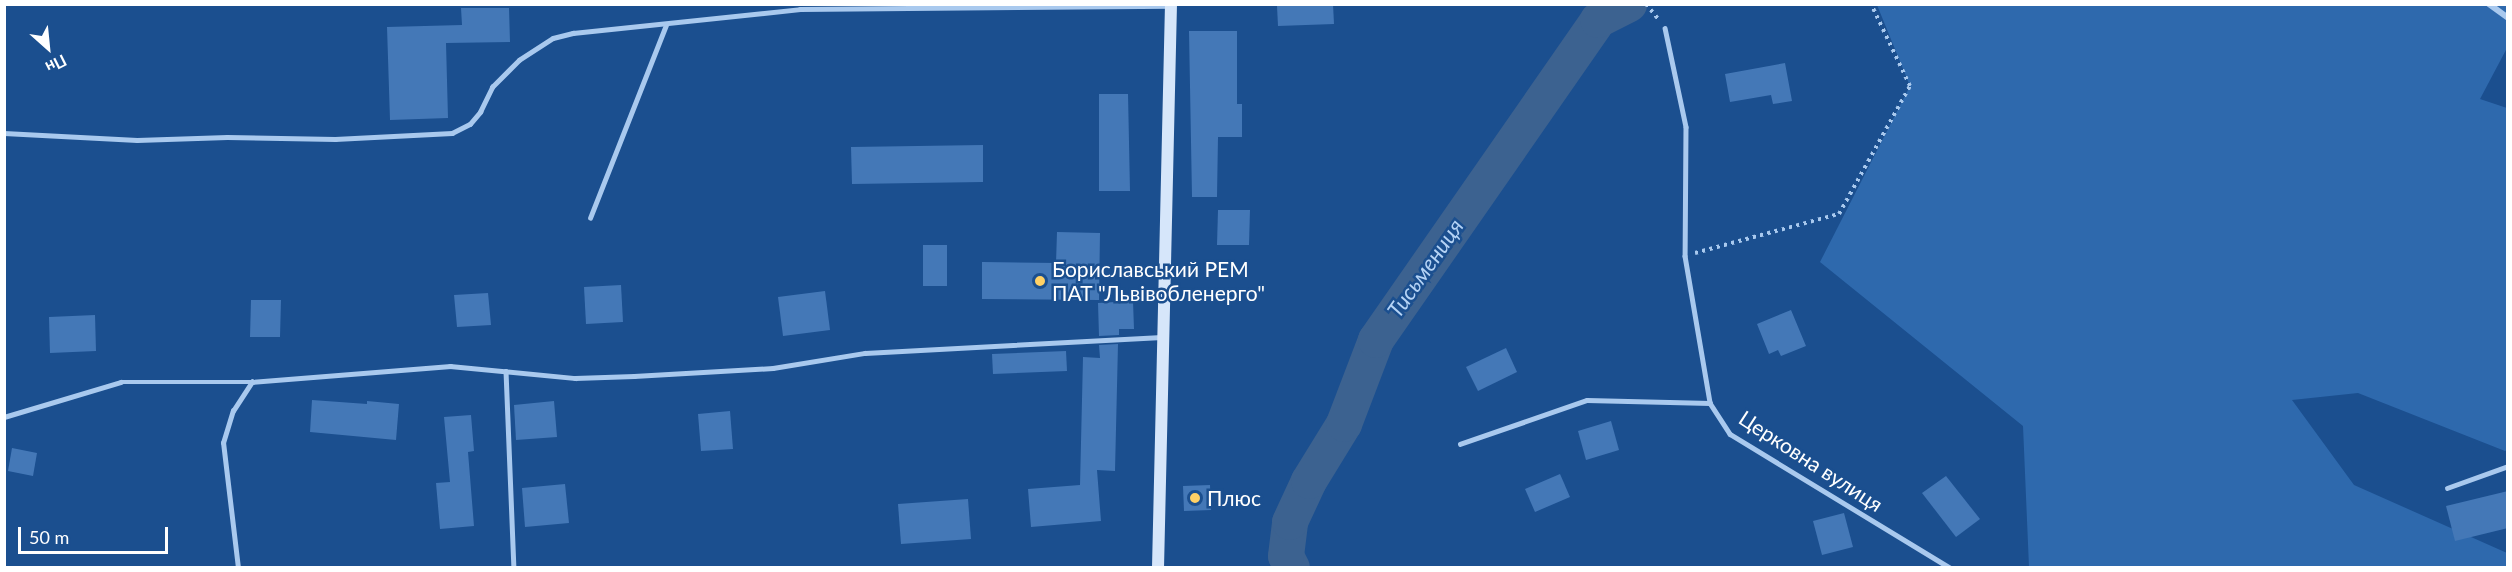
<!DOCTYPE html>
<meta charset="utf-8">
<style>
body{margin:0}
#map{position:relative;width:2512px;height:572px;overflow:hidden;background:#1b4f8f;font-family:Lato,sans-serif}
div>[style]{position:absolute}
.green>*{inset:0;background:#2e69ad}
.river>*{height:36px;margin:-18px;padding:0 18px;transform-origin:18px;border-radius:18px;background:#3c6290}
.building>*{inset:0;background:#4478b7}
.path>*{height:4px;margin-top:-2px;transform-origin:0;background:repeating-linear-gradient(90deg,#a9c9ee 0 3px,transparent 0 7.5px)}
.service>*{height:4.5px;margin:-2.25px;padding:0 2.25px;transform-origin:2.25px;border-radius:2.25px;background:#a9c9ee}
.minor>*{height:6px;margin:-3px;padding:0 3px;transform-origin:3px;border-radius:3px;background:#a9c9ee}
.secondary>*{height:12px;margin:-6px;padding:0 6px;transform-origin:6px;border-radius:6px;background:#d6e6fa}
.dots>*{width:16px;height:16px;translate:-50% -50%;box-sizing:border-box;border:3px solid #1b4f8f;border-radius:50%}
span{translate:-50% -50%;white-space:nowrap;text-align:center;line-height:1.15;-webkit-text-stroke:5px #1b4f8f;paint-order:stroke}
.poi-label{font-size:21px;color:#fff}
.left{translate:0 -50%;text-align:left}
.street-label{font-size:21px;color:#fff}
.water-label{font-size:22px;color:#b5d3f5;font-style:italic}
.frame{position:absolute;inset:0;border:6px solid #fff;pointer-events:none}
.north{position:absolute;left:18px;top:18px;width:60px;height:60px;-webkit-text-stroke:4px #1b4f8f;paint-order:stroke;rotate:153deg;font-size:16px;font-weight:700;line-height:24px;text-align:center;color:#fff}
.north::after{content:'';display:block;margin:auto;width:21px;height:27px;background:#fff;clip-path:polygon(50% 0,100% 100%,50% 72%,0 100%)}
.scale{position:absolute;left:18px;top:527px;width:150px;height:27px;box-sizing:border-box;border:3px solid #fff;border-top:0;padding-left:8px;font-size:18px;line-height:21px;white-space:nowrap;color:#fff;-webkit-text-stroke:4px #1b4f8f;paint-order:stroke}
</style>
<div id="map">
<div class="green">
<div style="clip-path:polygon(1877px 5px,2507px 5px,2507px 48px,2480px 99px,2507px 108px,2507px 450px,2505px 451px,2358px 393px,2292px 400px,2354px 485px,2507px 553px,2507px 567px,2029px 567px,2023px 426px,1820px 262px,1910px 86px)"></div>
</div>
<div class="river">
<div style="left:1292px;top:568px;width:13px;rotate:-117deg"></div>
<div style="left:1286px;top:556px;width:34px;rotate:-83deg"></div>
<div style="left:1290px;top:522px;width:45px;rotate:-65.1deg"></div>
<div style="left:1309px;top:481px;width:67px;rotate:-58.4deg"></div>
<div style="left:1344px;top:424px;width:90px;rotate:-69.1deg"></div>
<div style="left:1376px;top:340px;width:389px;rotate:-55.2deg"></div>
<div style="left:1598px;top:20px;width:35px;rotate:-27deg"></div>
</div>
<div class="building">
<div style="clip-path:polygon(1333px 4px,1334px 24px,1278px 26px,1277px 6px)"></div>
<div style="clip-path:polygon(461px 8px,509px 8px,510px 42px,446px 43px,448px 118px,390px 120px,387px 27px,462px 25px)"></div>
<div style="clip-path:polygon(1189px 31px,1237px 31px,1237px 104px,1242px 104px,1242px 137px,1218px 137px,1217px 197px,1192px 197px)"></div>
<div style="clip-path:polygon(1785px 63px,1792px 101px,1773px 104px,1771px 95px,1730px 102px,1725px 74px)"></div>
<div style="clip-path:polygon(1099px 94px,1128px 94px,1130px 191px,1099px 191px)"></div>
<div style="clip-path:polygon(983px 145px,983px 182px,852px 184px,851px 147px)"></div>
<div style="clip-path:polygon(1218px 210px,1250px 210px,1249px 245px,1217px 245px)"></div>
<div style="clip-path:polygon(1057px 232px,1100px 233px,1099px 300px,982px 299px,982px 262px,1056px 263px)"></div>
<div style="clip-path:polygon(923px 245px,947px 245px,947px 286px,923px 286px)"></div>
<div style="clip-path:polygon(621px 285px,623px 322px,586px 324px,584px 287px)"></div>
<div style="clip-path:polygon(825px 291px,830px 330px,783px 336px,778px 297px)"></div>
<div style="clip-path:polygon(488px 293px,491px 325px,457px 327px,454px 295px)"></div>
<div style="clip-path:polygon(251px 300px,281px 300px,280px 337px,250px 337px)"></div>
<div style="clip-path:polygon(1133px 301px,1134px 329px,1119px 329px,1119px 335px,1099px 336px,1098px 303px)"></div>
<div style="clip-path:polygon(1791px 310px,1806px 346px,1781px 356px,1778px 350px,1769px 354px,1757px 324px)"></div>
<div style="clip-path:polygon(95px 315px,96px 351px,50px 353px,49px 317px)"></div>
<div style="clip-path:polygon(1118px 344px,1115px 471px,1097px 470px,1101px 521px,1031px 527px,1028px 489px,1080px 485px,1083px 357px,1100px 358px,1099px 345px)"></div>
<div style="clip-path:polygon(1506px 348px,1517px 372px,1478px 391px,1466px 367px)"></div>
<div style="clip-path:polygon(1066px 351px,1067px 371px,993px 374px,992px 354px)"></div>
<div style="clip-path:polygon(312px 400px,367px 404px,367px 401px,399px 404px,396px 440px,310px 432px)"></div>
<div style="clip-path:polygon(554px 401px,557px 437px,516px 440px,514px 405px)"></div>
<div style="clip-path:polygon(730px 411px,733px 449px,701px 451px,698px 414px)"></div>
<div style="clip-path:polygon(471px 415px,474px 451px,468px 452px,474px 526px,440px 529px,436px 483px,450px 482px,444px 417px)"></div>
<div style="clip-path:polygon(1611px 421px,1619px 450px,1586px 460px,1578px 431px)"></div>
<div style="clip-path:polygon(12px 448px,37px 453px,33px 476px,8px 471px)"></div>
<div style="clip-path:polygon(1560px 474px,1570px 497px,1535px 512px,1525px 489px)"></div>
<div style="clip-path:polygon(1946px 476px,1980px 519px,1956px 537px,1922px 493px)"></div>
<div style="clip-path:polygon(565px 484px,569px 523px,525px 527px,522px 488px)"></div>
<div style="clip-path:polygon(1210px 485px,1211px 510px,1184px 511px,1183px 486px)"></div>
<div style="clip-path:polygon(2508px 491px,2508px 528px,2455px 541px,2446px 506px)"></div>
<div style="clip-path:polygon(968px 499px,971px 539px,901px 544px,898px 504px)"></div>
<div style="clip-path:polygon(1844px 513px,1853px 547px,1822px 555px,1813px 521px)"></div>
</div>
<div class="path">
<div style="left:1646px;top:4px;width:21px;rotate:51deg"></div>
<div style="left:1695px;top:253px;width:149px;rotate:-15.2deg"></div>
<div style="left:1839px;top:214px;width:146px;rotate:-61deg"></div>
<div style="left:1910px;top:86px;width:91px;rotate:-115.4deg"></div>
</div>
<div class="service">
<div style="left:1665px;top:28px;width:101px;rotate:78deg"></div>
<div style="left:1686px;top:127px;width:129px;rotate:90.4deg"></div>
<div style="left:1685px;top:256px;width:149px;rotate:80.3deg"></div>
<div style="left:1710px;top:403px;width:37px;rotate:57deg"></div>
<div style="left:1730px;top:434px;width:258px;rotate:31.3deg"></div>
<div style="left:4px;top:133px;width:133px;rotate:3deg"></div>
<div style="left:137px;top:140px;width:90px;rotate:-1.9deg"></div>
<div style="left:227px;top:137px;width:108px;rotate:1.1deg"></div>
<div style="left:335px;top:139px;width:117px;rotate:-2.9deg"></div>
<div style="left:452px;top:133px;width:20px;rotate:-27deg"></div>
<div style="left:470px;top:124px;width:16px;rotate:-50deg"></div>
<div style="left:480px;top:112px;width:28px;rotate:-64deg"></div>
<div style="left:492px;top:87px;width:38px;rotate:-45deg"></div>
<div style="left:519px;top:60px;width:40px;rotate:-32.9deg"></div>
<div style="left:553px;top:38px;width:21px;rotate:-14deg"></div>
<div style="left:573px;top:33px;width:228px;rotate:-6deg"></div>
<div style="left:800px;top:9px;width:371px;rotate:-0.5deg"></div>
<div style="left:590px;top:218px;width:207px;rotate:-68.5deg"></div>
<div style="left:506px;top:371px;width:197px;rotate:87.7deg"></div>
<div style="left:4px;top:417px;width:122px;rotate:-16.7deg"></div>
<div style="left:121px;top:382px;width:131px"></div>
<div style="left:252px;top:382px;width:199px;rotate:-4.6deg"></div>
<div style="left:450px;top:366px;width:126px;rotate:5.5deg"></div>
<div style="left:575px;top:378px;width:59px;rotate:-1.9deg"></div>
<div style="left:634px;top:376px;width:139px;rotate:-3.3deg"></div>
<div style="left:773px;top:368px;width:93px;rotate:-9.3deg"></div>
<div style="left:865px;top:353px;width:297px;rotate:-3.1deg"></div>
<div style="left:1460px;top:444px;width:134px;rotate:-19.1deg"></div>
<div style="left:1587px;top:400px;width:123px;rotate:1.4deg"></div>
<div style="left:2447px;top:488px;width:65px;rotate:-19.8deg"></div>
<div style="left:238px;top:568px;width:126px;rotate:-96.8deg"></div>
<div style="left:223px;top:443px;width:34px;rotate:-73deg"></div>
<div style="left:233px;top:411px;width:35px;rotate:-57deg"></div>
</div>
<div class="minor">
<div style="left:2489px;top:4px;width:24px;rotate:36deg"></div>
</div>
<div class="secondary">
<div style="left:1158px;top:568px;width:564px;rotate:-88.68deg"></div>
</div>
<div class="dots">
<div style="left:1040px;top:281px;background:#ffd166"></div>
<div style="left:1195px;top:498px;background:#ffd166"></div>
</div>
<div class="poi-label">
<span class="left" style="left:1052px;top:281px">Бориславський РЕМ<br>ПАТ "Львівобленерго"</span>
<span class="left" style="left:1207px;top:498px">Плюс</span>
</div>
<div class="street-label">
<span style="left:1811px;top:461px;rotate:33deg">Церковна вулиця</span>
</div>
<div class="water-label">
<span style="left:1425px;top:268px;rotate:-55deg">Тисьмениця</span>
</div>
<div class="frame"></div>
<div class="north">Пн</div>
<div class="scale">50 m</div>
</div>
